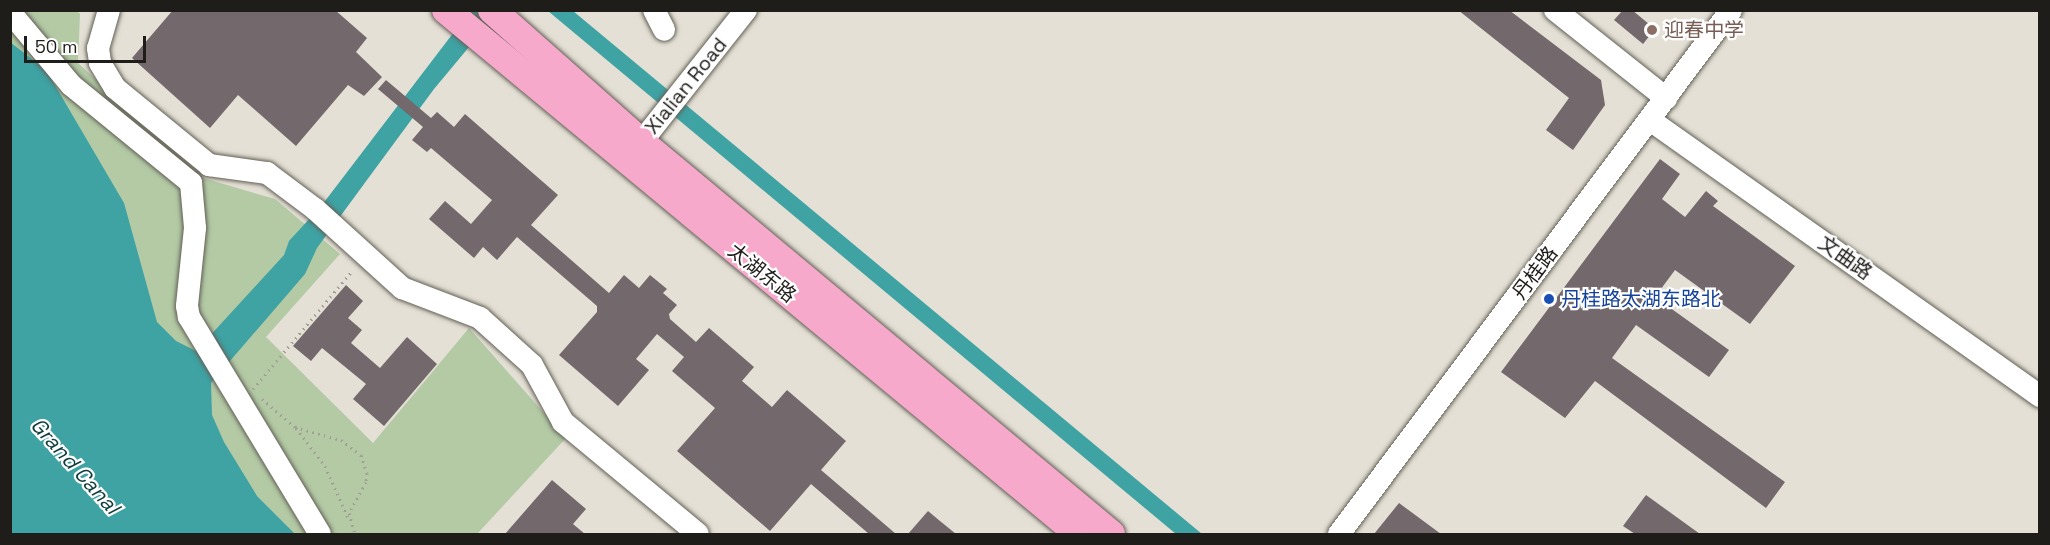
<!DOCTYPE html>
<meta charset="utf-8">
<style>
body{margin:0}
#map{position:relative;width:2050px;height:545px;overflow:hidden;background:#e4e0d5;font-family:"Space Grotesk","Noto Sans SC",sans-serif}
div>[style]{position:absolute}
.green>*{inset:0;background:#b3caa5}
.water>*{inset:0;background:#3fa2a3}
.building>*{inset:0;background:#73686b}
.path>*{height:3px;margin-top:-1.5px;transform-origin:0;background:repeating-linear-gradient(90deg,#a19e96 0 1.5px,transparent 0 6px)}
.roads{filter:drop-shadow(0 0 2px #625f56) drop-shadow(0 0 2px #625f56)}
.minor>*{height:22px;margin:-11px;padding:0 11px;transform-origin:11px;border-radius:11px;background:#fff}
.major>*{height:28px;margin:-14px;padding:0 14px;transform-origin:14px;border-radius:14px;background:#f6a9ca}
.dots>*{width:16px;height:16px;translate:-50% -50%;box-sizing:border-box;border:3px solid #fff;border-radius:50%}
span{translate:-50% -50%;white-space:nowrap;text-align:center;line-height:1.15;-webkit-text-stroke:4.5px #fff;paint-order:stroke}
.education-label{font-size:20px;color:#785e54}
.left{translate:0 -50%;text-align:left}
.street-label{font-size:20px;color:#1f1d1a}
.transit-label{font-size:20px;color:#164399}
.water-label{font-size:21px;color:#103e3e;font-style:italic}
.frame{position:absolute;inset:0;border:12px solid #1f1d1a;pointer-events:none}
.scale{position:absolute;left:24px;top:36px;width:122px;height:27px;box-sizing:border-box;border:3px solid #1f1d1a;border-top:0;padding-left:8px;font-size:18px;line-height:21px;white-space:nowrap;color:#1f1d1a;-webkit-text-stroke:4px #fff;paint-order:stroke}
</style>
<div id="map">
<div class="green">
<div style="clip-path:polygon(10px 11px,77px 11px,80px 14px,78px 63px,203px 178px,275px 199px,340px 254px,266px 337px,373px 443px,469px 328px,566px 438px,477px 534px,11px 534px)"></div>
</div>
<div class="water">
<div style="clip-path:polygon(470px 11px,499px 11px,434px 89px,364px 184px,317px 248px,305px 274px,211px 383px,212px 415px,224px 442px,257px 496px,295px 534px,11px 534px,10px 42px,46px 70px,124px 203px,157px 322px,176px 341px,196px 351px,284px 255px,289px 241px,322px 205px)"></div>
<div style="clip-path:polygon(548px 11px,573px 11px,1202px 534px,1176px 534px)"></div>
</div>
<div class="building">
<div style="clip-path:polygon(173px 10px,335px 10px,367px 38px,356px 52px,382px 77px,364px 96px,348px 85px,296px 146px,238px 95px,210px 128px,132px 58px)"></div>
<div style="clip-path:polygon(1458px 10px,1509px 10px,1601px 80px,1605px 105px,1573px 150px,1546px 130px,1569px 98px)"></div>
<div style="clip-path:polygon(1623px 10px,1632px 10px,1655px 29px,1643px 44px,1614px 20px)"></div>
<div style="clip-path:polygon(386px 80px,431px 118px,437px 112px,454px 127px,465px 114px,558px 195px,531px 225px,609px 293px,624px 275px,639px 288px,650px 275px,667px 289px,663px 293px,677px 305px,669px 314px,670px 319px,696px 342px,709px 328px,754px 367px,742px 381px,772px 407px,787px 390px,846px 441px,821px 470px,896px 534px,869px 534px,811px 484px,770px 531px,677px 451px,715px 408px,672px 371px,684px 357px,657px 334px,636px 359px,649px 370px,618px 406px,559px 355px,597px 312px,597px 306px,517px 237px,497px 260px,483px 247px,474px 258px,429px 219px,445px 201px,471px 224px,492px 200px,431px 148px,427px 152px,412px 140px,423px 127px,378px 89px)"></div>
<div style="clip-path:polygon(1660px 159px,1680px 174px,1662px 199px,1685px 217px,1706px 191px,1718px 201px,1713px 206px,1795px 266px,1750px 324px,1675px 270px,1655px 297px,1729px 350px,1709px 377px,1636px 325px,1612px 358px,1785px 482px,1766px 508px,1595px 381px,1565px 418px,1501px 372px)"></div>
<div style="clip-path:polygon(346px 285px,363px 301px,348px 318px,362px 330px,351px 343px,380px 368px,407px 337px,437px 364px,384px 426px,353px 399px,366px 384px,322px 348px,311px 361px,293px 346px)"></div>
<div style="clip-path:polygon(552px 480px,586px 509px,573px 524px,585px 534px,505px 534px)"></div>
<div style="clip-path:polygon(1646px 495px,1700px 534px,1635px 534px,1623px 526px)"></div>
<div style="clip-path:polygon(1399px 503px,1441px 534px,1374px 534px)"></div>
<div style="clip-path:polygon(928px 511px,940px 521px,956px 534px,908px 534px)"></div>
</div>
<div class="path">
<div style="left:253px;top:389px;width:155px;rotate:-50deg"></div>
<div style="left:262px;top:399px;width:43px;rotate:40.3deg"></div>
<div style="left:295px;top:427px;width:48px;rotate:15.8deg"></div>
<div style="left:341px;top:440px;width:25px;rotate:37deg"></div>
<div style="left:361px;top:455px;width:19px;rotate:72deg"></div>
<div style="left:367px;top:473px;width:9px;rotate:96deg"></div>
<div style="left:366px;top:482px;width:35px;rotate:119deg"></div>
<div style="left:349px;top:513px;width:22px;rotate:74deg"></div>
<div style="left:296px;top:428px;width:48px;rotate:52.7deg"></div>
<div style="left:325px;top:466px;width:59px;rotate:66deg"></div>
</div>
<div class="roads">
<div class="minor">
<div style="left:109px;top:10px;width:40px;rotate:106deg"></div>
<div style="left:98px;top:48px;width:15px;rotate:82deg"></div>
<div style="left:100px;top:63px;width:29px;rotate:59deg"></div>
<div style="left:115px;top:88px;width:122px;rotate:39.3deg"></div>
<div style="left:209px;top:165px;width:59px;rotate:7.9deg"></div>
<div style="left:267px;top:173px;width:60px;rotate:36.9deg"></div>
<div style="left:315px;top:209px;width:118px;rotate:42.2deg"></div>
<div style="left:402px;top:288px;width:84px;rotate:21deg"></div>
<div style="left:480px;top:318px;width:70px;rotate:42.1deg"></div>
<div style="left:532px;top:365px;width:65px;rotate:61.5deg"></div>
<div style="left:563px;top:422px;width:175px;rotate:39.7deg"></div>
<div style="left:654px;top:10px;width:22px;rotate:63deg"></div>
<div style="left:1555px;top:10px;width:142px;rotate:38.4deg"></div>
<div style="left:10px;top:12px;width:95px;rotate:50.1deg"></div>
<div style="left:71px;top:85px;width:155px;rotate:39.2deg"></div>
<div style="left:191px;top:183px;width:45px;rotate:84.9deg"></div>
<div style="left:195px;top:228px;width:78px;rotate:95.9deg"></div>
<div style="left:187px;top:306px;width:11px;rotate:80deg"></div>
<div style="left:189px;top:317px;width:253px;rotate:58.9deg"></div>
<div style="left:1650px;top:120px;width:478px;rotate:35.3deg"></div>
<div style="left:631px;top:155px;width:185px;rotate:-51.6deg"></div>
<div style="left:1339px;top:534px;width:654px;rotate:-53.2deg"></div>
</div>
<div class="major">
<div style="left:446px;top:10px;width:822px;rotate:39.62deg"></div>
<div style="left:492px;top:10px;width:199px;rotate:41.5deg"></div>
<div style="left:641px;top:142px;width:612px;rotate:39.83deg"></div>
</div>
</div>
<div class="dots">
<div style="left:1652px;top:30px;background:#8d6e63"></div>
<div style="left:1549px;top:299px;background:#1a4fb4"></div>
</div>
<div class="education-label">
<span class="left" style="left:1664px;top:30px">迎春中学</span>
</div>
<div class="street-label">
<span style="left:686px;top:86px;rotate:-51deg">Xialian Road</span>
<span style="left:1845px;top:258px;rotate:35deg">文曲路</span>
<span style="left:762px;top:273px;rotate:39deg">太湖东路</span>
<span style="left:1535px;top:273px;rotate:-53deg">丹桂路</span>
</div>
<div class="transit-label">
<span class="left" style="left:1561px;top:299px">丹桂路太湖东路北</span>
</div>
<div class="water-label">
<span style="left:75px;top:466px;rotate:48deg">Grand Canal</span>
</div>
<div class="frame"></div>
<div class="scale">50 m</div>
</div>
